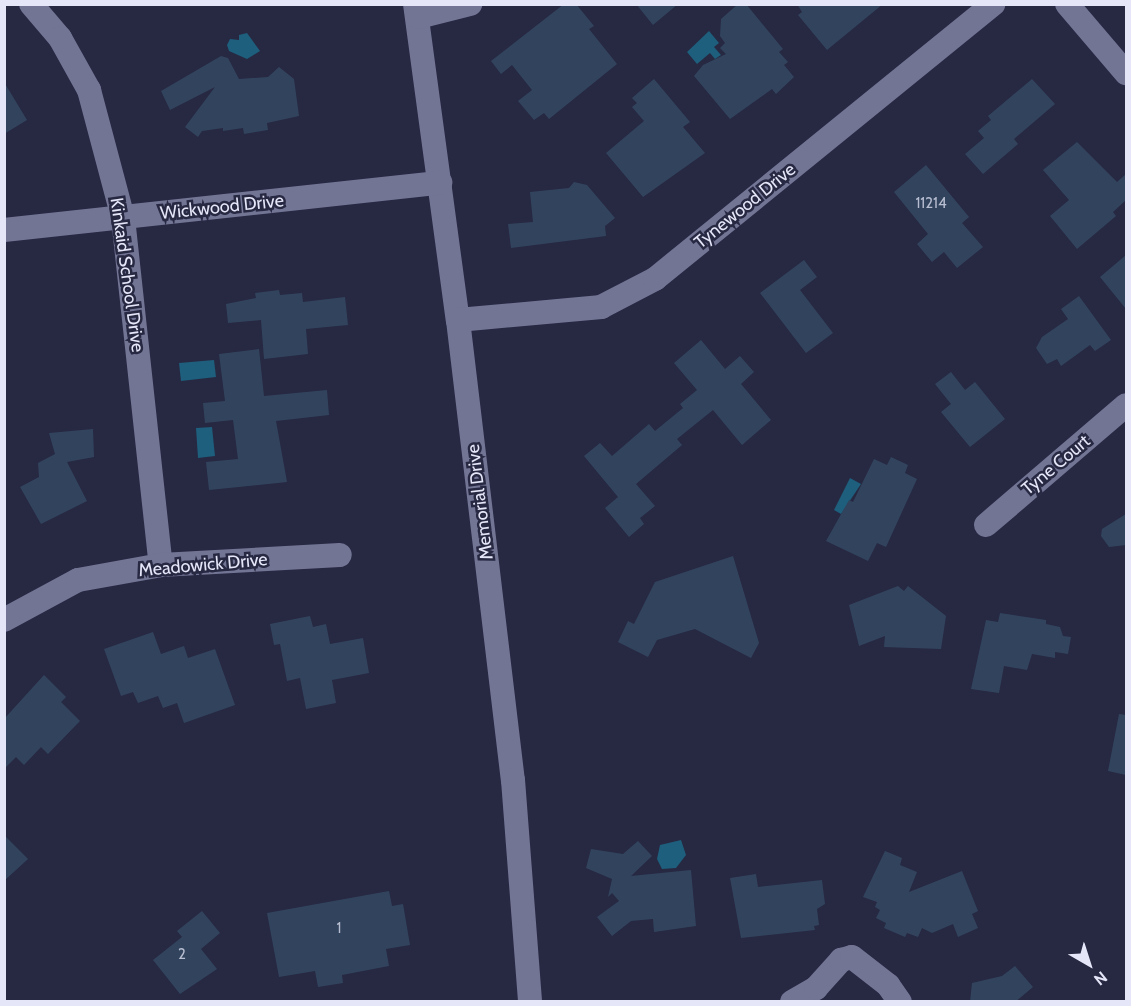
<!DOCTYPE html>
<style>
body{margin:0}
#map{position:relative;width:1131px;height:1006px;overflow:hidden;background:#272842;font-family:Cabin,sans-serif}
div>[style]{position:absolute}
.water>*{inset:0;background:#1d5f7c}
.building>*{inset:0;background:#32445d}
.minor>*{height:24px;margin:-12px;padding:0 12px;transform-origin:12px;border-radius:12px;background:#737595}
span{translate:-50% -50%;white-space:nowrap;text-align:center;line-height:1.15;-webkit-text-stroke:5px #272842;paint-order:stroke}
.number-label{font-size:15px;color:#b8bed1}
.number-label span{-webkit-text-stroke-width:0}
.street-label{font-size:18px;color:#e5e6f8}
.frame{position:absolute;inset:0;border:6px solid #e5e6f8;pointer-events:none}
.north{position:absolute;left:1059px;top:934px;width:60px;height:60px;-webkit-text-stroke:4px #272842;paint-order:stroke;rotate:141deg;font-size:16px;font-weight:700;line-height:24px;text-align:center;color:#e5e6f8}
.north::after{content:'';display:block;margin:auto;width:21px;height:27px;background:#e5e6f8;clip-path:polygon(50% 0,100% 100%,50% 72%,0 100%)}
</style>
<div id="map">
<div class="water">
<div style="clip-path:polygon(709px 31px,719px 43px,714px 47px,721px 55px,715px 59px,710px 53px,697px 64px,687px 52px)"></div>
<div style="clip-path:polygon(247px 33px,260px 51px,247px 59px,229px 51px,227px 45px,230px 39px,239px 40px,239px 35px)"></div>
<div style="clip-path:polygon(214px 360px,216px 377px,181px 381px,179px 363px)"></div>
<div style="clip-path:polygon(212px 427px,215px 456px,198px 458px,196px 428px)"></div>
<div style="clip-path:polygon(850px 478px,861px 484px,841px 514px,834px 510px)"></div>
<div style="clip-path:polygon(681px 840px,686px 855px,676px 868px,662px 869px,657px 859px,660px 845px)"></div>
</div>
<div class="building">
<div style="clip-path:polygon(564px 4px,576px 4px,594px 26px,589px 29px,617px 64px,549px 119px,544px 113px,534px 120px,518px 101px,532px 90px,512px 65px,501px 74px,491px 61px)"></div>
<div style="clip-path:polygon(636px 4px,678px 4px,653px 25px)"></div>
<div style="clip-path:polygon(738px 4px,746px 4px,783px 49px,779px 52px,788px 62px,784px 65px,794px 77px,776px 94px,772px 89px,730px 119px,694px 76px,703px 65px,726px 54px,720px 48px,725px 43px,720px 36px,721px 19px)"></div>
<div style="clip-path:polygon(797px 4px,883px 4px,827px 50px,798px 15px,802px 12px)"></div>
<div style="clip-path:polygon(221px 56px,228px 58px,239px 79px,268px 77px,279px 67px,294px 79px,299px 116px,267px 123px,268px 130px,244px 134px,243px 128px,223px 131px,223px 128px,202px 131px,198px 137px,185px 127px,215px 87px,170px 110px,161px 91px)"></div>
<div style="clip-path:polygon(654px 79px,690px 122px,683px 127px,705px 153px,643px 197px,606px 153px,644px 121px,632px 107px,637px 103px,632px 98px)"></div>
<div style="clip-path:polygon(1032px 79px,1055px 104px,1014px 139px,1018px 144px,983px 174px,965px 154px,984px 138px,978px 131px,991px 120px,988px 116px)"></div>
<div style="clip-path:polygon(4px 82px,27px 120px,4px 134px)"></div>
<div style="clip-path:polygon(1077px 142px,1117px 182px,1126px 174px,1126px 200px,1113px 212px,1116px 216px,1077px 249px,1050px 216px,1069px 200px,1043px 170px)"></div>
<div style="clip-path:polygon(926px 165px,969px 217px,962px 223px,983px 247px,957px 268px,944px 252px,932px 262px,917px 244px,928px 234px,894px 192px)"></div>
<div style="clip-path:polygon(574px 182px,587px 185px,615px 218px,605px 226px,606px 236px,511px 248px,508px 224px,533px 222px,530px 192px,569px 188px)"></div>
<div style="clip-path:polygon(1126px 255px,1126px 309px,1100px 277px)"></div>
<div style="clip-path:polygon(804px 260px,817px 277px,800px 290px,833px 333px,806px 353px,760px 293px)"></div>
<div style="clip-path:polygon(279px 290px,280px 295px,302px 293px,303px 302px,345px 297px,348px 325px,306px 329px,308px 354px,264px 359px,261px 320px,228px 323px,226px 304px,256px 298px,255px 293px)"></div>
<div style="clip-path:polygon(1079px 296px,1111px 340px,1095px 351px,1090px 345px,1061px 366px,1057px 359px,1047px 364px,1036px 348px,1042px 337px,1068px 319px,1061px 309px)"></div>
<div style="clip-path:polygon(701px 340px,725px 369px,740px 356px,754px 372px,741px 384px,771px 420px,742px 445px,713px 410px,677px 439px,682px 445px,636px 484px,655px 506px,640px 518px,644px 524px,629px 537px,605px 508px,618px 497px,584px 456px,600px 443px,612px 456px,649px 424px,655px 431px,683px 408px,680px 404px,697px 390px,674px 363px)"></div>
<div style="clip-path:polygon(259px 349px,264px 396px,327px 390px,329px 415px,276px 421px,287px 482px,209px 490px,206px 462px,238px 459px,233px 420px,205px 423px,203px 403px,225px 401px,219px 354px)"></div>
<div style="clip-path:polygon(951px 372px,965px 390px,975px 382px,1005px 419px,970px 447px,941px 412px,951px 404px,935px 384px)"></div>
<div style="clip-path:polygon(93px 429px,94px 457px,67px 462px,87px 501px,41px 524px,20px 487px,39px 477px,38px 463px,55px 454px,49px 433px)"></div>
<div style="clip-path:polygon(891px 457px,908px 465px,905px 473px,917px 479px,886px 547px,877px 543px,868px 561px,826px 541px,849px 500px,853px 502px,874px 459px,887px 465px)"></div>
<div style="clip-path:polygon(1126px 514px,1126px 545px,1109px 547px,1101px 536px,1102px 529px)"></div>
<div style="clip-path:polygon(733px 556px,759px 643px,751px 658px,695px 629px,657px 640px,648px 657px,618px 642px,628px 621px,634px 624px,655px 582px)"></div>
<div style="clip-path:polygon(898px 586px,904px 591px,908px 586px,946px 616px,941px 649px,884px 647px,885px 636px,859px 646px,849px 605px)"></div>
<div style="clip-path:polygon(1000px 613px,1046px 620px,1046px 624px,1060px 627px,1063px 636px,1071px 637px,1068px 654px,1055px 652px,1055px 658px,1032px 654px,1027px 670px,1004px 666px,999px 693px,971px 689px,986px 620px,998px 622px)"></div>
<div style="clip-path:polygon(310px 616px,313px 627px,326px 624px,330px 644px,363px 638px,369px 673px,332px 680px,336px 703px,306px 709px,300px 678px,287px 681px,280px 644px,274px 645px,270px 624px)"></div>
<div style="clip-path:polygon(153px 632px,161px 654px,184px 646px,188px 658px,215px 649px,235px 705px,184px 723px,177px 703px,163px 708px,158px 696px,138px 703px,133px 692px,121px 696px,104px 649px)"></div>
<div style="clip-path:polygon(44px 675px,66px 697px,61px 702px,80px 721px,48px 754px,41px 747px,24px 765px,16px 757px,4px 769px,4px 719px)"></div>
<div style="clip-path:polygon(1119px 714px,1126px 715px,1126px 775px,1108px 771px)"></div>
<div style="clip-path:polygon(4px 835px,28px 859px,4px 881px)"></div>
<div style="clip-path:polygon(638px 841px,652px 856px,631px 876px,691px 870px,696px 926px,654px 932px,653px 919px,631px 921px,612px 936px,597px 917px,619px 901px,612px 893px,608px 897px,612px 879px,586px 868px,591px 849px,623px 854px)"></div>
<div style="clip-path:polygon(885px 851px,902px 858px,900px 865px,917px 872px,909px 892px,962px 871px,978px 911px,972px 914px,978px 928px,958px 937px,953px 924px,932px 933px,922px 928px,918px 937px,907px 933px,905px 937px,884px 928px,886px 923px,876px 918px,880px 910px,875px 907px,877px 902px,863px 897px)"></div>
<div style="clip-path:polygon(756px 874px,758px 887px,822px 880px,825px 904px,817px 909px,819px 925px,814px 926px,815px 930px,741px 938px,730px 878px)"></div>
<div style="clip-path:polygon(389px 891px,392px 906px,403px 904px,410px 945px,386px 949px,389px 966px,342px 975px,343px 983px,318px 987px,315px 971px,279px 977px,267px 913px)"></div>
<div style="clip-path:polygon(202px 911px,220px 933px,201px 949px,217px 969px,180px 994px,153px 960px,182px 937px,177px 931px)"></div>
<div style="clip-path:polygon(1015px 966px,1033px 987px,1015px 1002px,970px 1002px,972px 983px,1002px 976px)"></div>
</div>
<div class="minor">
<div style="left:31px;top:4px;width:45px;rotate:49.5deg"></div>
<div style="left:60px;top:38px;width:60px;rotate:60.9deg"></div>
<div style="left:89px;top:90px;width:132px;rotate:75.1deg"></div>
<div style="left:123px;top:218px;width:349px;rotate:83.8deg"></div>
<div style="left:415px;top:4px;width:319px;rotate:82.3deg"></div>
<div style="left:458px;top:320px;width:463px;rotate:83.2deg"></div>
<div style="left:513px;top:780px;width:223px;rotate:85.6deg"></div>
<div style="left:1067px;top:4px;width:91px;rotate:49.5deg"></div>
<div style="left:418px;top:17px;width:54px;rotate:-14deg"></div>
<div style="left:4px;top:230px;width:439px;rotate:-6.2deg"></div>
<div style="left:458px;top:320px;width:144px;rotate:-5.2deg"></div>
<div style="left:601px;top:307px;width:61px;rotate:-27.4deg"></div>
<div style="left:655px;top:279px;width:436px;rotate:-39.1deg"></div>
<div style="left:986px;top:525px;width:184px;rotate:-40.6deg"></div>
<div style="left:4px;top:620px;width:84px;rotate:-28.4deg"></div>
<div style="left:78px;top:580px;width:84px;rotate:-10.2deg"></div>
<div style="left:161px;top:565px;width:179px;rotate:-3.2deg"></div>
<div style="left:792px;top:1002px;width:28px;rotate:-30deg"></div>
<div style="left:816px;top:988px;width:38px;rotate:-48deg"></div>
<div style="left:841px;top:960px;width:11px;rotate:-15deg"></div>
<div style="left:852px;top:957px;width:46px;rotate:37.9deg"></div>
<div style="left:888px;top:985px;width:21px;rotate:55deg"></div>
</div>
<div class="number-label">
<span style="left:931px;top:204px">11214</span>
<span style="left:339px;top:929px">1</span>
<span style="left:182px;top:955px">2</span>
</div>
<div class="street-label">
<span style="left:745px;top:206px;rotate:-39deg">Tynewood Drive</span>
<span style="left:222px;top:207px;rotate:-6deg">Wickwood Drive</span>
<span style="left:127px;top:275px;rotate:82deg">Kinkaid School Drive</span>
<span style="left:1056px;top:465px;rotate:-40deg">Tyne Court</span>
<span style="left:480px;top:502px;rotate:-97deg">Memorial Drive</span>
<span style="left:203px;top:565px;rotate:-5deg">Meadowick Drive</span>
</div>
<div class="frame"></div>
<div class="north">N</div>
</div>
